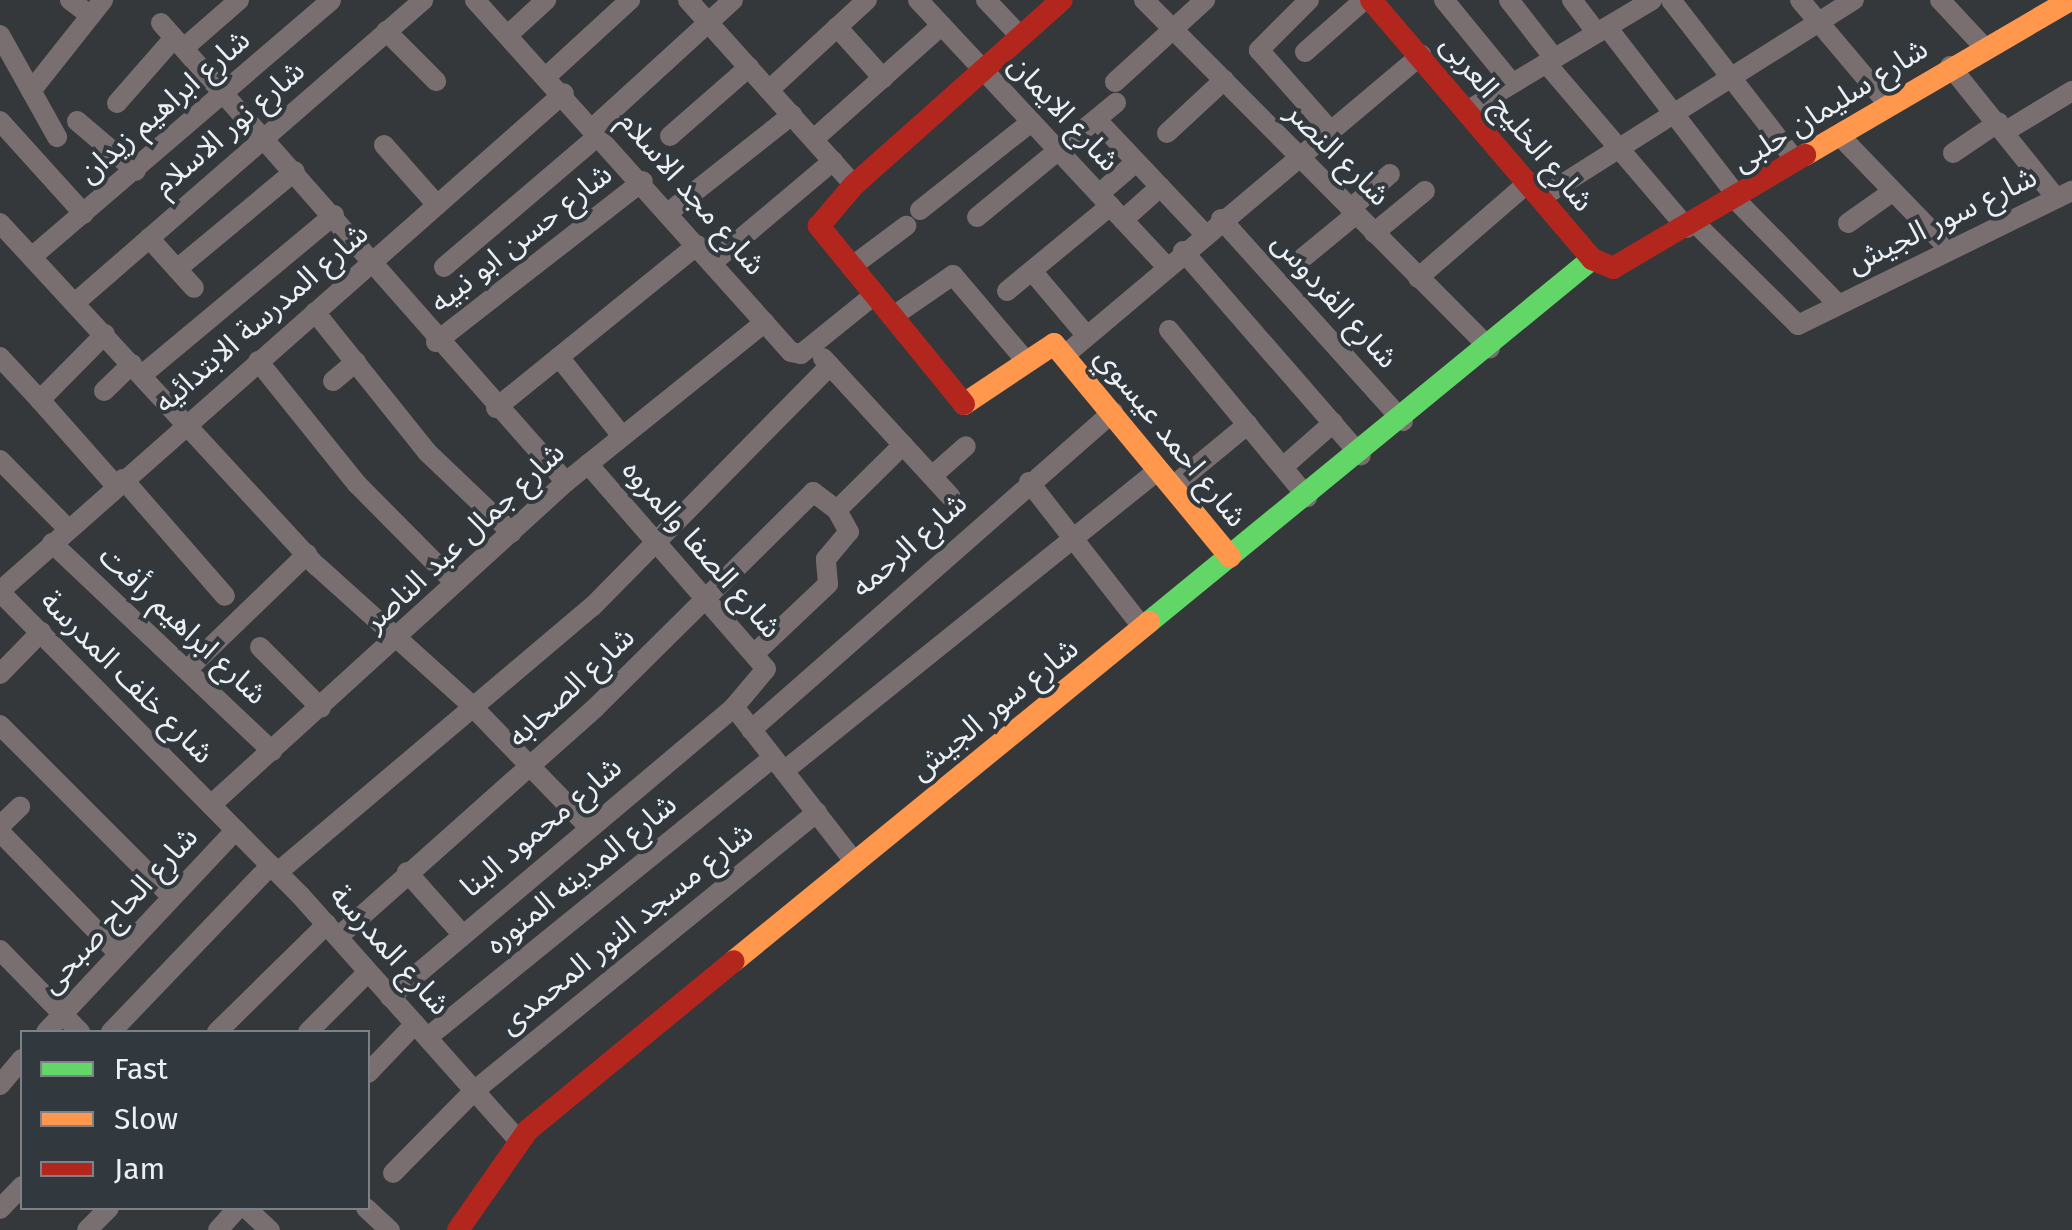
<!DOCTYPE html>
<meta charset="utf-8">
<style>
body{margin:0}
#map{position:relative;width:2072px;height:1230px;overflow:hidden;background:#35383b;font-family:"Fira Sans","Noto Sans Arabic",sans-serif}
div>[style]{position:absolute}
.street>*{height:20px;margin:-10px;padding:0 10px;transform-origin:10px;border-radius:10px;background:#796f70}
.fast>*{height:22px;margin:-11px;padding:0 11px;transform-origin:11px;border-radius:11px;background:#63d668}
.slow>*{height:22px;margin:-11px;padding:0 11px;transform-origin:11px;border-radius:11px;background:#ff974d}
.jam>*{height:22px;margin:-11px;padding:0 11px;transform-origin:11px;border-radius:11px;background:#b3261e}
span{translate:-50% -50%;white-space:nowrap;text-align:center;line-height:1.15;-webkit-text-stroke:8px #32393e;paint-order:stroke}
.street-label{font-size:30px;color:#ecf0f4}
.legend{position:absolute;left:20px;top:1030px;width:350px;height:180px;box-sizing:border-box;background:#32393e;border:2px solid #7c8287;margin:0;padding:12px 18px;list-style:none;font-size:30px;color:#ecf0f4}
.legend li{display:flex;align-items:center;gap:20px;height:50px}
.legend b{width:50px;border:2px solid #7c8287}
</style>
<div id="map">
<div class="street">
<div style="left:70px;top:0;width:26px;rotate:37deg"></div>
<div style="left:475px;top:0;width:473px;rotate:48.1deg"></div>
<div style="left:791px;top:352px;width:10px;rotate:11deg"></div>
<div style="left:801px;top:354px;width:94px;rotate:-38.9deg"></div>
<div style="left:688px;top:0;width:249px;rotate:48.1deg"></div>
<div style="left:918px;top:0;width:364px;rotate:47deg"></div>
<div style="left:986px;top:0;width:51px;rotate:46.6deg"></div>
<div style="left:1144px;top:0;width:491px;rotate:45.2deg"></div>
<div style="left:1309px;top:0;width:71px;rotate:135deg"></div>
<div style="left:1259px;top:50px;width:107px;rotate:48.4deg"></div>
<div style="left:1444px;top:0;width:107px;rotate:50.7deg"></div>
<div style="left:1509px;top:0;width:73px;rotate:52.2deg"></div>
<div style="left:1572px;top:0;width:41px;rotate:52.9deg"></div>
<div style="left:1671px;top:0;width:204px;rotate:52.2deg"></div>
<div style="left:1800px;top:0;width:135px;rotate:49.8deg"></div>
<div style="left:1940px;top:0;width:63px;rotate:46.9deg"></div>
<div style="left:161px;top:23px;width:612px;rotate:48.58deg"></div>
<div style="left:837px;top:27px;width:69px;rotate:48deg"></div>
<div style="left:1607px;top:27px;width:215px;rotate:52.4deg"></div>
<div style="left:386px;top:31px;width:71px;rotate:45deg"></div>
<div style="left:0;top:35px;width:117px;rotate:60.8deg"></div>
<div style="left:508px;top:35px;width:52px;rotate:-42.6deg"></div>
<div style="left:184px;top:48px;width:73px;rotate:-41.1deg"></div>
<div style="left:1305px;top:52px;width:79px;rotate:-41.4deg"></div>
<div style="left:1546px;top:63px;width:217px;rotate:49.5deg"></div>
<div style="left:1950px;top:66px;width:169px;rotate:51.2deg"></div>
<div style="left:547px;top:76px;width:113px;rotate:-42.5deg"></div>
<div style="left:1115px;top:82px;width:122px;rotate:-42.3deg"></div>
<div style="left:769px;top:90px;width:133px;rotate:-42.6deg"></div>
<div style="left:31px;top:91px;width:116px;rotate:-51.6deg"></div>
<div style="left:117px;top:103px;width:86px;rotate:-48.8deg"></div>
<div style="left:1470px;top:109px;width:212px;rotate:-30.9deg"></div>
<div style="left:1097px;top:120px;width:156px;rotate:46.6deg"></div>
<div style="left:0;top:121px;width:125px;rotate:47.9deg"></div>
<div style="left:77px;top:121px;width:77px;rotate:40.3deg"></div>
<div style="left:594px;top:127px;width:188px;rotate:-42.4deg"></div>
<div style="left:2006px;top:131px;width:77px;rotate:-31.2deg"></div>
<div style="left:1167px;top:133px;width:78px;rotate:-42.9deg"></div>
<div style="left:1839px;top:135px;width:160px;rotate:46deg"></div>
<div style="left:670px;top:136px;width:105px;rotate:-41.1deg"></div>
<div style="left:814px;top:139px;width:171px;rotate:-41.7deg"></div>
<div style="left:384px;top:145px;width:80px;rotate:48.5deg"></div>
<div style="left:1953px;top:153px;width:55px;rotate:-34deg"></div>
<div style="left:1099px;top:194px;width:49px;rotate:-40.9deg"></div>
<div style="left:1542px;top:197px;width:369px;rotate:-32.3deg"></div>
<div style="left:1735px;top:199px;width:147px;rotate:45.6deg"></div>
<div style="left:1350px;top:209px;width:53px;rotate:-41.2deg"></div>
<div style="left:920px;top:210px;width:142px;rotate:-38.4deg"></div>
<div style="left:669px;top:212px;width:157px;rotate:-38.3deg"></div>
<div style="left:977px;top:217px;width:180px;rotate:-39.4deg"></div>
<div style="left:1221px;top:219px;width:272px;rotate:48deg"></div>
<div style="left:1123px;top:220px;width:50px;rotate:-41.7deg"></div>
<div style="left:0;top:223px;width:467px;rotate:47.3deg"></div>
<div style="left:317px;top:566px;width:206px;rotate:42deg"></div>
<div style="left:470px;top:704px;width:170px;rotate:46deg"></div>
<div style="left:1695px;top:223px;width:145px;rotate:44.7deg"></div>
<div style="left:1798px;top:325px;width:305px;rotate:-26.1deg"></div>
<div style="left:1848px;top:223px;width:54px;rotate:-35.2deg"></div>
<div style="left:1374px;top:233px;width:66px;rotate:-39.5deg"></div>
<div style="left:149px;top:238px;width:67px;rotate:48deg"></div>
<div style="left:1183px;top:251px;width:271px;rotate:49deg"></div>
<div style="left:34px;top:255px;width:391px;rotate:-40.6deg"></div>
<div style="left:1299px;top:261px;width:72px;rotate:-39.4deg"></div>
<div style="left:713px;top:262px;width:157px;rotate:-40.1deg"></div>
<div style="left:444px;top:267px;width:205px;rotate:-40.4deg"></div>
<div style="left:851px;top:267px;width:69px;rotate:-36.7deg"></div>
<div style="left:177px;top:269px;width:153px;rotate:-39.7deg"></div>
<div style="left:1032px;top:271px;width:85px;rotate:49.8deg"></div>
<div style="left:1418px;top:278px;width:147px;rotate:-40.9deg"></div>
<div style="left:1007px;top:291px;width:134px;rotate:-39.5deg"></div>
<div style="left:76px;top:302px;width:460px;rotate:-41deg"></div>
<div style="left:315px;top:312px;width:179px;rotate:51.3deg"></div>
<div style="left:427px;top:452px;width:117px;rotate:43.6deg"></div>
<div style="left:892px;top:317px;width:74px;rotate:-34.5deg"></div>
<div style="left:953px;top:275px;width:113px;rotate:49.7deg"></div>
<div style="left:1169px;top:330px;width:217px;rotate:50.4deg"></div>
<div style="left:105px;top:334px;width:93px;rotate:134.6deg"></div>
<div style="left:40px;top:400px;width:115px;rotate:48.5deg"></div>
<div style="left:436px;top:342px;width:262px;rotate:-37.9deg"></div>
<div style="left:1065px;top:355px;width:466px;rotate:-40.1deg"></div>
<div style="left:0;top:357px;width:59px;rotate:47.1deg"></div>
<div style="left:559px;top:357px;width:101px;rotate:51.4deg"></div>
<div style="left:823px;top:358px;width:188px;rotate:47.4deg"></div>
<div style="left:258px;top:361px;width:158px;rotate:51.2deg"></div>
<div style="left:357px;top:484px;width:138px;rotate:45.3deg"></div>
<div style="left:142px;top:375px;width:250px;rotate:-39.8deg"></div>
<div style="left:333px;top:381px;width:30px;rotate:-40deg"></div>
<div style="left:104px;top:391px;width:39px;rotate:-44deg"></div>
<div style="left:496px;top:408px;width:259px;rotate:-39deg"></div>
<div style="left:0;top:460px;width:97px;rotate:45.4deg"></div>
<div style="left:588px;top:464px;width:271px;rotate:49deg"></div>
<div style="left:766px;top:669px;width:50px;rotate:130.1deg"></div>
<div style="left:734px;top:707px;width:195px;rotate:52.1deg"></div>
<div style="left:1283px;top:467px;width:67px;rotate:-41.3deg"></div>
<div style="left:932px;top:476px;width:45px;rotate:-41.4deg"></div>
<div style="left:123px;top:479px;width:155px;rotate:48.9deg"></div>
<div style="left:1029px;top:482px;width:185px;rotate:52deg"></div>
<div style="left:1173px;top:486px;width:97px;rotate:-39.6deg"></div>
<div style="left:52px;top:543px;width:303px;rotate:43.4deg"></div>
<div style="left:0;top:591px;width:752px;rotate:-41.44deg"></div>
<div style="left:0;top:592px;width:426px;rotate:45.3deg"></div>
<div style="left:300px;top:895px;width:328px;rotate:48.3deg"></div>
<div style="left:260px;top:647px;width:86px;rotate:45deg"></div>
<div style="left:754px;top:654px;width:102px;rotate:-43.4deg"></div>
<div style="left:828px;top:584px;width:25px;rotate:-95deg"></div>
<div style="left:826px;top:559px;width:35px;rotate:-50deg"></div>
<div style="left:849px;top:532px;width:25px;rotate:-119deg"></div>
<div style="left:837px;top:510px;width:93px;rotate:-44.6deg"></div>
<div style="left:187px;top:670px;width:167px;rotate:-44deg"></div>
<div style="left:0;top:674px;width:59px;rotate:-45.7deg"></div>
<div style="left:0;top:725px;width:243px;rotate:45deg"></div>
<div style="left:751px;top:730px;width:482px;rotate:-41.3deg"></div>
<div style="left:784px;top:771px;width:481px;rotate:-38.8deg"></div>
<div style="left:211px;top:805px;width:480px;rotate:-42.3deg"></div>
<div style="left:566px;top:482px;width:255px;rotate:-38.8deg"></div>
<div style="left:0;top:826px;width:28px;rotate:-44deg"></div>
<div style="left:0;top:832px;width:170px;rotate:45.7deg"></div>
<div style="left:278px;top:872px;width:411px;rotate:-40.2deg"></div>
<div style="left:592px;top:607px;width:339px;rotate:-45.4deg"></div>
<div style="left:407px;top:872px;width:81px;rotate:48.5deg"></div>
<div style="left:338px;top:937px;width:344px;rotate:-41.7deg"></div>
<div style="left:595px;top:708px;width:307px;rotate:-44.7deg"></div>
<div style="left:813px;top:492px;width:30px;rotate:37deg"></div>
<div style="left:0;top:950px;width:115px;rotate:45.7deg"></div>
<div style="left:390px;top:997px;width:450px;rotate:-40.1deg"></div>
<div style="left:46px;top:1032px;width:277px;rotate:-46.8deg"></div>
<div style="left:111px;top:1032px;width:231px;rotate:-46.2deg"></div>
<div style="left:217px;top:1032px;width:154px;rotate:-44.5deg"></div>
<div style="left:308px;top:1032px;width:85px;rotate:-45deg"></div>
<div style="left:428px;top:1037px;width:444px;rotate:-39deg"></div>
<div style="left:368px;top:1073px;width:68px;rotate:-46.2deg"></div>
<div style="left:0;top:1085px;width:34px;rotate:-50deg"></div>
<div style="left:393px;top:1173px;width:115px;rotate:-45.4deg"></div>
<div style="left:474px;top:1091px;width:442px;rotate:-39.1deg"></div>
<div style="left:246px;top:1208px;width:33px;rotate:43deg"></div>
<div style="left:366px;top:1208px;width:33px;rotate:43deg"></div>
<div style="left:0;top:1209px;width:32px;rotate:-46deg"></div>
<div style="left:87px;top:1230px;width:31px;rotate:-45deg"></div>
<div style="left:218px;top:1230px;width:30px;rotate:-48deg"></div>
</div>
<div class="fast">
<div style="left:1149px;top:622px;width:573px;rotate:-39.33deg"></div>
</div>
<div class="slow">
<div style="left:1805px;top:155px;width:307px;rotate:-30.3deg"></div>
<div style="left:964px;top:404px;width:108px;rotate:-33.7deg"></div>
<div style="left:1054px;top:344px;width:276px;rotate:50.4deg"></div>
<div style="left:734px;top:961px;width:536px;rotate:-39.24deg"></div>
</div>
<div class="jam">
<div style="left:1371px;top:0;width:340px;rotate:49.5deg"></div>
<div style="left:1592px;top:259px;width:23px;rotate:23deg"></div>
<div style="left:1613px;top:268px;width:223px;rotate:-30.5deg"></div>
<div style="left:964px;top:404px;width:230px;rotate:-129.2deg"></div>
<div style="left:819px;top:226px;width:54px;rotate:-49.5deg"></div>
<div style="left:854px;top:185px;width:278px;rotate:-41.7deg"></div>
<div style="left:458px;top:1230px;width:122px;rotate:-55deg"></div>
<div style="left:528px;top:1130px;width:266px;rotate:-39.4deg"></div>
</div>
<div class="street-label">
<span style="left:1830px;top:105px;rotate:-32deg">شارع سليمان حلبى</span>
<span style="left:164px;top:106px;rotate:-41deg">شارع ابراهيم زيدان</span>
<span style="left:1064px;top:113px;rotate:47deg">شارع الايمان</span>
<span style="left:1517px;top:123px;rotate:50deg">شارع الخليج العربى</span>
<span style="left:229px;top:128px;rotate:-41deg">شارع نور الاسلام</span>
<span style="left:1338px;top:154px;rotate:45deg">شارع النصر</span>
<span style="left:692px;top:193px;rotate:49deg">شارع مجد الاسلام</span>
<span style="left:1942px;top:220px;rotate:-26deg">شارع سور الجيش</span>
<span style="left:521px;top:238px;rotate:-38deg">شارع حسن ابو نبيه</span>
<span style="left:1335px;top:300px;rotate:48deg">شارع الفردوس</span>
<span style="left:261px;top:318px;rotate:-41deg">شارع المدرسة الابتدائيه</span>
<span style="left:1171px;top:437px;rotate:51deg">شارع احمد عيسوي</span>
<span style="left:464px;top:537px;rotate:-43deg">شارع جمال عبد الناصر</span>
<span style="left:909px;top:545px;rotate:-41deg">شارع الرحمه</span>
<span style="left:702px;top:549px;rotate:49deg">شارع الصفا والمروه</span>
<span style="left:183px;top:625px;rotate:43deg">شارع ابراهيم رأفت</span>
<span style="left:127px;top:677px;rotate:45deg">شارع خلف المدرسة</span>
<span style="left:571px;top:687px;rotate:-43deg">شارع الصحابه</span>
<span style="left:994px;top:709px;rotate:-39deg">شارع سور الجيش</span>
<span style="left:541px;top:827px;rotate:-40deg">شارع محمود البنا</span>
<span style="left:581px;top:874px;rotate:-39deg">شارع المدينه المنوره</span>
<span style="left:119px;top:910px;rotate:-47deg">شارع الحاج صبحى</span>
<span style="left:626px;top:928px;rotate:-39deg">شارع مسجد النور المحمدى</span>
<span style="left:390px;top:950px;rotate:48deg">شارع المدرسة</span>
</div>
<ul class="legend">
<li><b style="height:12px;background:#63d668"></b>Fast</li>
<li><b style="height:12px;background:#ff974d"></b>Slow</li>
<li><b style="height:12px;background:#b3261e"></b>Jam</li>
</ul>
</div>
